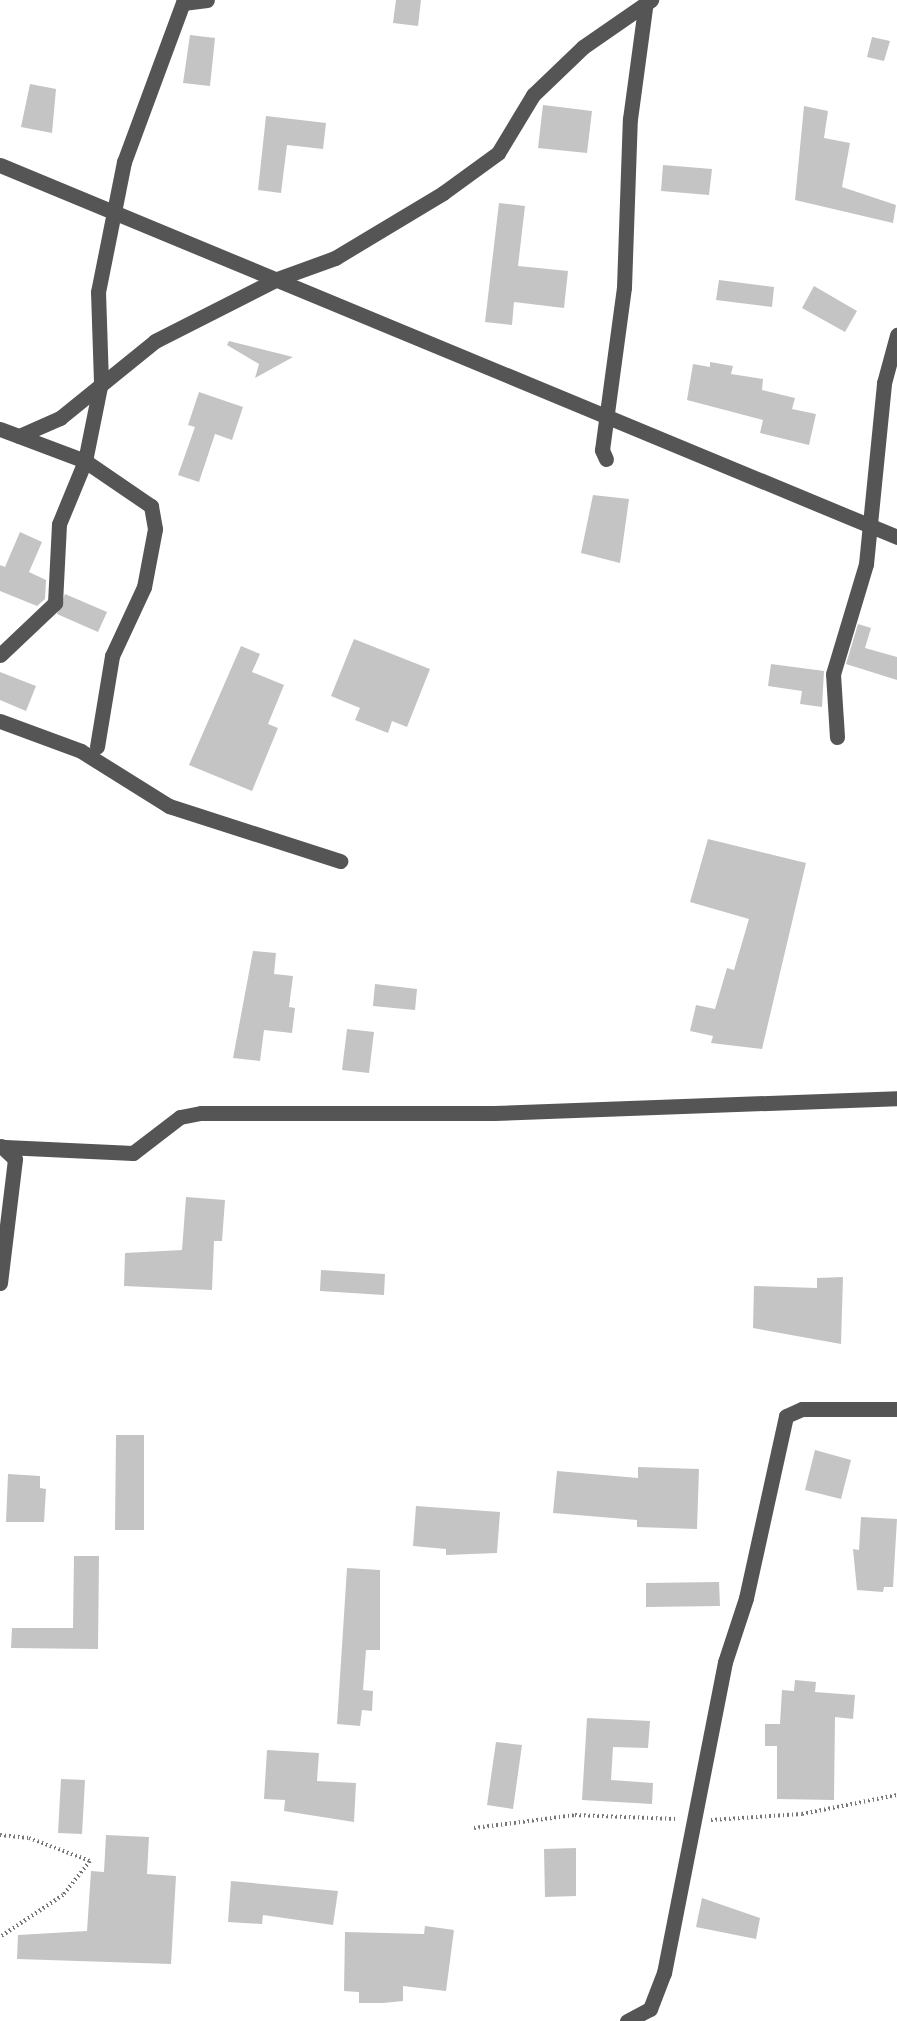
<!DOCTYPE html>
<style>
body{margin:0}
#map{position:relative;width:897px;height:2021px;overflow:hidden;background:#fff;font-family:Raleway,sans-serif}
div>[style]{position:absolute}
.building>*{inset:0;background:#c4c4c4}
.path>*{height:4px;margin-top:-2px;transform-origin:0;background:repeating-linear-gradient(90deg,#777 0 1.5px,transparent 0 4.5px)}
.minor>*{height:15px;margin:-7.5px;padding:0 7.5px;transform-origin:7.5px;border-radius:7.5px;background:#555}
span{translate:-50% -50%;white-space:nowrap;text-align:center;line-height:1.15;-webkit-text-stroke:4.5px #fff;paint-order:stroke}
</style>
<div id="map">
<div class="building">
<div style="clip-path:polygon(396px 0,421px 0,418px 26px,393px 23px)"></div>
<div style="clip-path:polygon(190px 35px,215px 38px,210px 86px,183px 83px)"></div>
<div style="clip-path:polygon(872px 37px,890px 41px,884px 61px,867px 57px)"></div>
<div style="clip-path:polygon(30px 84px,56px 89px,52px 133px,21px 127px)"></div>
<div style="clip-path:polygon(543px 105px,592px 111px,587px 153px,538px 148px)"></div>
<div style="clip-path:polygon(804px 106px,828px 111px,824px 138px,850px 143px,842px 187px,896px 205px,893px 223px,795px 200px)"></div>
<div style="clip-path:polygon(266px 116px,326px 123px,323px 149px,287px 145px,281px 193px,258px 190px)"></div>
<div style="clip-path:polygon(663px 165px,712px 169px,709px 195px,661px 191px)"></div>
<div style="clip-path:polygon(499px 203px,525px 206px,518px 266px,568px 271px,564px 308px,514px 302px,512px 325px,485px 322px)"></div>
<div style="clip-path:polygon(719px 280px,774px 287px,772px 307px,716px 300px)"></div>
<div style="clip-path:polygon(814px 286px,857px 311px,845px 332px,802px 308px)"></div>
<div style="clip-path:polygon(229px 341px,293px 357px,255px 378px,259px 364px,227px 345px)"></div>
<div style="clip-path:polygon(710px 362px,733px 366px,731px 374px,763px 379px,762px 390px,795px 398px,792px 409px,816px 414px,809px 445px,760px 433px,763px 420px,687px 400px,693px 364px,710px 367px)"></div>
<div style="clip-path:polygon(199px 392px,243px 407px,232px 440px,215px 434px,199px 482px,178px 475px,195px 427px,188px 425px)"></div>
<div style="clip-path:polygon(593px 495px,629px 499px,620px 563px,581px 553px)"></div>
<div style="clip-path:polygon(20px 532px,42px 542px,29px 572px,46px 580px,45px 599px,37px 606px,0 591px,0 565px,5px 567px)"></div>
<div style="clip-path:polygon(65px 594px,107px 612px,98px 632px,57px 614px)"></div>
<div style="clip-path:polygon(858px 624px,871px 628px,865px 648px,897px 657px,897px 680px,846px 664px)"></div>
<div style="clip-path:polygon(354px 639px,430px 669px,407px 727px,392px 721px,388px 733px,355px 720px,360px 708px,331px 696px)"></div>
<div style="clip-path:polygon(241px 646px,260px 654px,252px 672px,284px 685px,268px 724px,278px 728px,252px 791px,189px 765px)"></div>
<div style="clip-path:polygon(771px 664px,824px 671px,822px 707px,800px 704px,802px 691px,768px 686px)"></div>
<div style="clip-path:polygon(0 672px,36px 686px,26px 711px,0 700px)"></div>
<div style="clip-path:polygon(708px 839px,806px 863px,762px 1049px,711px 1043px,713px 1036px,690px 1031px,696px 1005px,715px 1009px,727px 968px,734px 970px,749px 919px,690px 902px)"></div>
<div style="clip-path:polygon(253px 951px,276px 953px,274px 974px,293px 976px,289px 1007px,295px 1008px,292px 1033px,264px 1030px,260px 1061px,233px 1058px)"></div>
<div style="clip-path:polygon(375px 984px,417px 989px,415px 1010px,373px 1006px)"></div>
<div style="clip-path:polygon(347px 1029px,374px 1032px,369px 1073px,342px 1070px)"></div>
<div style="clip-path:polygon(186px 1197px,225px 1200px,222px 1241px,214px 1241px,212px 1290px,124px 1286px,125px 1253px,182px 1250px)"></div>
<div style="clip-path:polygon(321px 1270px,385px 1274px,384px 1295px,320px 1291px)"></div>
<div style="clip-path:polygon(843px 1277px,841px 1344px,753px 1328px,754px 1286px,817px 1288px,817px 1278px)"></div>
<div style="clip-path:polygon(116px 1435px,144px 1435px,144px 1530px,115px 1530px)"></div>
<div style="clip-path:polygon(815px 1450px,851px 1460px,841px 1499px,805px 1490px)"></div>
<div style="clip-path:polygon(638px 1467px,699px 1469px,697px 1529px,637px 1527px,637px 1520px,553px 1513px,557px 1471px,638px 1478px)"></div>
<div style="clip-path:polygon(8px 1474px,40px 1476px,40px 1488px,46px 1489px,44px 1522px,6px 1522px)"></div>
<div style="clip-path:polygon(416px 1506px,500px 1512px,497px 1553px,446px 1555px,446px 1549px,413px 1546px)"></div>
<div style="clip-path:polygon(861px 1517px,897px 1519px,893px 1587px,884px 1587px,883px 1592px,857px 1590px,853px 1549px,859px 1550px)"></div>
<div style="clip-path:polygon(74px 1556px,99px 1556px,98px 1649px,11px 1648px,12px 1628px,73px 1628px)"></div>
<div style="clip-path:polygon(347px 1568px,380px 1570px,380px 1650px,366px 1650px,363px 1690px,373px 1691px,372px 1711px,362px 1710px,360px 1726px,337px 1724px)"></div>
<div style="clip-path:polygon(719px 1582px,720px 1606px,646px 1607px,646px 1583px)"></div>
<div style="clip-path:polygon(795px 1680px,816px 1682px,815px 1692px,855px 1695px,853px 1719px,835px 1717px,834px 1800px,777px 1799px,777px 1746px,765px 1746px,765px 1724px,780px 1724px,782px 1690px,794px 1691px)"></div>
<div style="clip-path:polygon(587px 1718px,650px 1721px,648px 1748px,613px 1747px,611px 1780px,653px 1783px,652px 1804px,582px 1800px)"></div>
<div style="clip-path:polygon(496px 1742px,522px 1745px,513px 1809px,487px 1805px)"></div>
<div style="clip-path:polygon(267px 1750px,319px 1753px,317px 1781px,356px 1783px,354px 1822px,284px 1811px,285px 1800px,264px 1799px)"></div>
<div style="clip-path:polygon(61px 1779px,85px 1780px,82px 1834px,58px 1833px)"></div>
<div style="clip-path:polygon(106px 1835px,149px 1837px,147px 1874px,176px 1876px,171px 1964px,17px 1959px,18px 1935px,87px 1931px,91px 1871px,104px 1872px)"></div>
<div style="clip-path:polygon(576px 1848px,576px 1896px,545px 1897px,544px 1849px)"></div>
<div style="clip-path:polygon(231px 1881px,338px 1891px,333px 1925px,263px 1915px,262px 1924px,228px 1922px)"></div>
<div style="clip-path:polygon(702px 1898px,760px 1918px,756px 1939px,696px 1927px)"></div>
<div style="clip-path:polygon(425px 1926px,454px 1930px,446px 1991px,403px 1986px,403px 2001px,383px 2003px,359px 2003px,359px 1992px,344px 1991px,345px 1932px,424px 1934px)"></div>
</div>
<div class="path">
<div style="left:711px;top:1820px;width:91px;rotate:-3.8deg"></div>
<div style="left:802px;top:1814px;width:97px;rotate:-11.3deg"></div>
<div style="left:474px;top:1828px;width:102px;rotate:-7.3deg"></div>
<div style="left:575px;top:1815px;width:101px;rotate:2.3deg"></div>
<div style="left:0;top:1835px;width:29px;rotate:6deg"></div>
<div style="left:29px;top:1838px;width:65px;rotate:20.7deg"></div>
<div style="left:90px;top:1861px;width:43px;rotate:128.5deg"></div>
<div style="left:63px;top:1895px;width:76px;rotate:146.3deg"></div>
</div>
<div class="minor">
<div style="left:183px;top:3px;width:24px;rotate:-7deg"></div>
<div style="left:0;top:165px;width:971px;rotate:22.52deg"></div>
<div style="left:0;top:429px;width:91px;rotate:20.6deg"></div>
<div style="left:85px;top:461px;width:80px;rotate:34.3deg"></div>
<div style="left:151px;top:506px;width:23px;rotate:80deg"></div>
<div style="left:155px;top:529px;width:59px;rotate:100.7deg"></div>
<div style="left:144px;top:587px;width:76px;rotate:114.9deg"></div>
<div style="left:112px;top:656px;width:92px;rotate:99.4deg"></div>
<div style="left:19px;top:436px;width:45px;rotate:-23.7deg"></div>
<div style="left:60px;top:418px;width:122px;rotate:-39deg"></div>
<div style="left:155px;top:341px;width:137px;rotate:-26.9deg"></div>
<div style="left:277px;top:279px;width:62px;rotate:-19.9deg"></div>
<div style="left:335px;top:258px;width:126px;rotate:-31deg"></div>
<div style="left:443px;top:193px;width:68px;rotate:-36deg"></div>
<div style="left:498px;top:153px;width:68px;rotate:-58.9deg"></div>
<div style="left:533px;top:95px;width:69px;rotate:-43.8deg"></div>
<div style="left:583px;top:47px;width:83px;rotate:-34.7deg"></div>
<div style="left:606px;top:459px;width:10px;rotate:-114deg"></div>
<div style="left:602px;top:450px;width:164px;rotate:-82.3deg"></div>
<div style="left:624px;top:287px;width:168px;rotate:-88deg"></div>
<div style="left:630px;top:119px;width:120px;rotate:-82.3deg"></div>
<div style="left:0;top:655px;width:76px;rotate:-43.4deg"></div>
<div style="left:55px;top:603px;width:79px;rotate:-87.1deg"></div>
<div style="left:59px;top:524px;width:68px;rotate:-67.6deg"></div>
<div style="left:85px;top:461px;width:81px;rotate:-78.6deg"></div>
<div style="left:101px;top:382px;width:90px;rotate:-91.9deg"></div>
<div style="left:98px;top:292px;width:133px;rotate:-78.7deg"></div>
<div style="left:124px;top:162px;width:173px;rotate:-69.7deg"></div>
<div style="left:0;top:721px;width:86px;rotate:20.3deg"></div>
<div style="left:81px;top:751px;width:104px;rotate:32deg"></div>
<div style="left:169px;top:806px;width:180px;rotate:17.8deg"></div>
<div style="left:837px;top:737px;width:63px;rotate:-93.6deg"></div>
<div style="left:833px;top:674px;width:115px;rotate:-73.3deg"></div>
<div style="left:866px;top:564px;width:182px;rotate:-84.3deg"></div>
<div style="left:884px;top:383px;width:50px;rotate:-74.8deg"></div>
<div style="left:5px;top:1147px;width:128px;rotate:2.7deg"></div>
<div style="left:133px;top:1153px;width:59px;rotate:-37.5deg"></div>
<div style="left:180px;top:1117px;width:21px;rotate:-11deg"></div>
<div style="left:201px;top:1113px;width:293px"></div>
<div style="left:494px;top:1113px;width:403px;rotate:-2.1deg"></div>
<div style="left:0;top:1283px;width:125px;rotate:-83.1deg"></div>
<div style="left:15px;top:1159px;width:19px;rotate:-137deg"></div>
<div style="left:627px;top:2021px;width:26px;rotate:-28deg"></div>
<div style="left:650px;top:2009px;width:39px;rotate:-69deg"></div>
<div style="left:664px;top:1973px;width:317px;rotate:-78.9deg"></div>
<div style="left:725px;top:1662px;width:67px;rotate:-71.8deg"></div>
<div style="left:746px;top:1598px;width:186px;rotate:-77.6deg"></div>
<div style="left:786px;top:1416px;width:17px;rotate:-24deg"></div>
<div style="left:802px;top:1409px;width:95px"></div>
</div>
</div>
